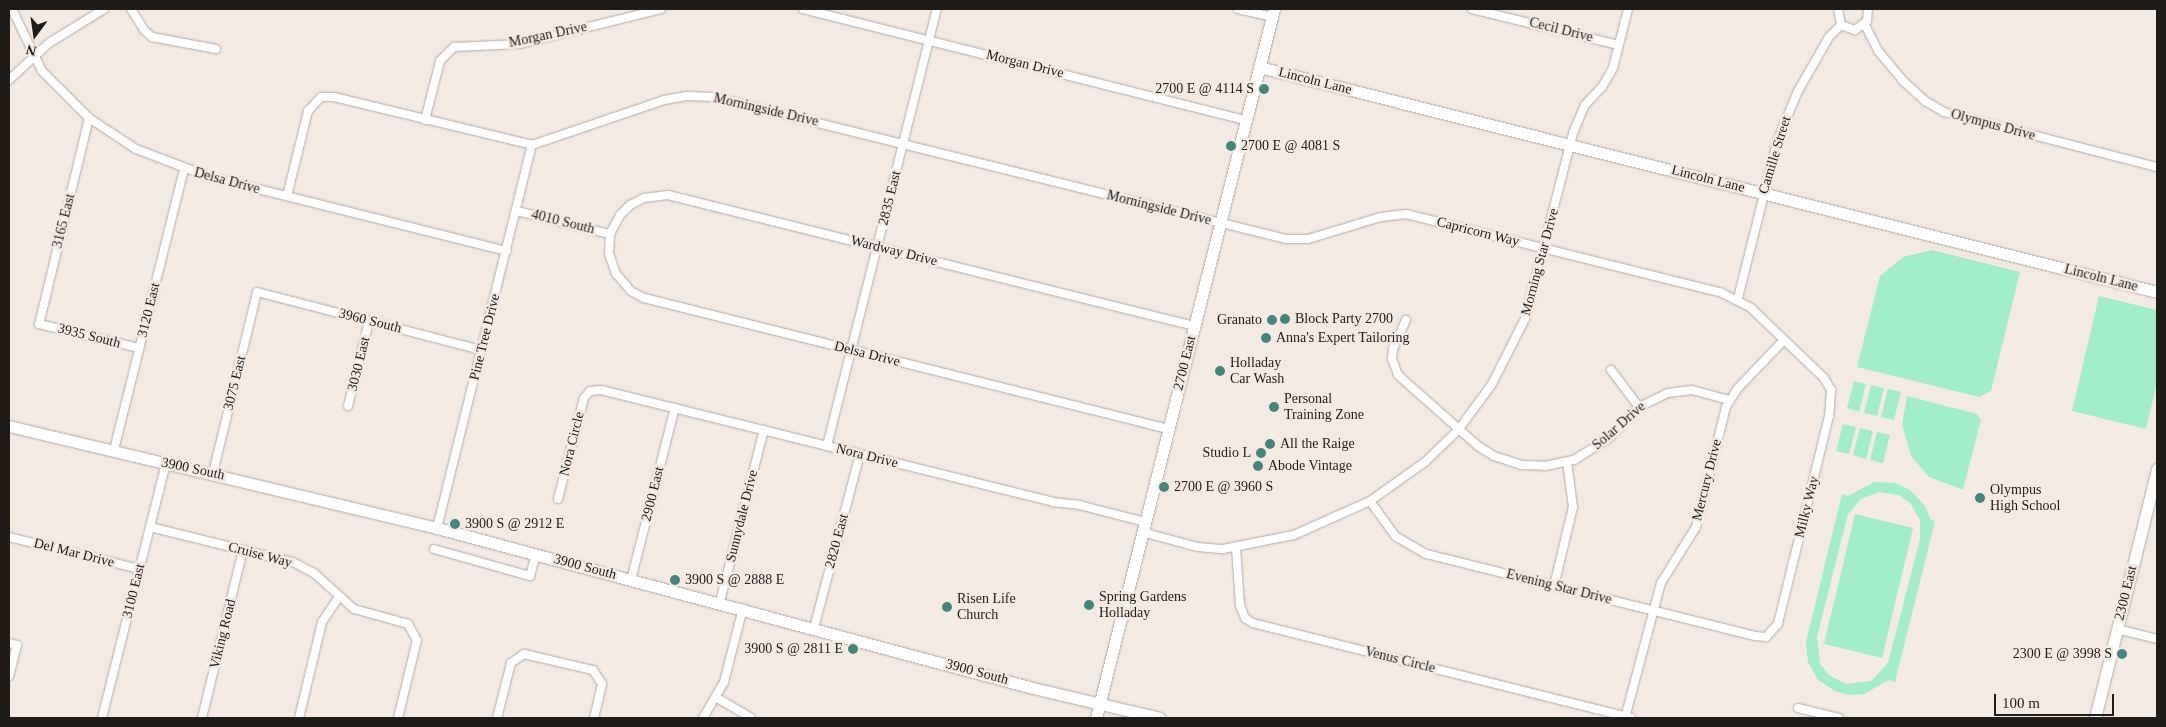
<!DOCTYPE html>
<style>
body{margin:0}
#map{position:relative;width:2166px;height:727px;overflow:hidden;background:#f4eae4;font-family:Georgia,serif}
div>[style]{position:absolute}
.green>*{inset:0;background:#a2edca}
.roads{filter:drop-shadow(0 0 1px #b5aca6) drop-shadow(0 0 1px #b5aca6)}
.street>*{height:8px;margin:-4px;padding:0 4px;transform-origin:4px;border-radius:4px;background:#fff}
.secondary>*{height:11px;margin:-5.5px;padding:0 5.5px;transform-origin:5.5px;border-radius:5.5px;background:#fff}
.dots>*{width:14px;height:14px;translate:-50% -50%;box-sizing:border-box;border:2px solid #f4eae4;border-radius:50%}
span{translate:-50% -50%;white-space:nowrap;text-align:center;line-height:1.15;-webkit-text-stroke:5px #f4eae4;paint-order:stroke}
.street-label{font-size:14px;color:#1f1c19}
.poi-label{font-size:14px;color:#1f1c19}
.right{translate:-100% -50%;text-align:right}
.left{translate:0 -50%;text-align:left}
.frame{position:absolute;inset:0;border:10px solid #1f1c19;pointer-events:none}
.north{position:absolute;left:10px;top:10px;width:50px;height:50px;-webkit-text-stroke:4px #f4eae4;paint-order:stroke;rotate:194deg;font-size:14px;font-weight:700;line-height:20px;text-align:center;color:#1f1c19}
.north::after{content:'';display:block;margin:auto;width:18px;height:22px;background:#1f1c19;clip-path:polygon(50% 0,100% 100%,50% 72%,0 100%)}
.scale{position:absolute;left:1994px;top:694px;width:120px;height:22px;box-sizing:border-box;border:2px solid #1f1c19;border-top:0;padding-left:6px;font-size:15px;line-height:18px;white-space:nowrap;color:#1f1c19;-webkit-text-stroke:4px #f4eae4;paint-order:stroke}
</style>
<div id="map">
<div class="green">
<div style="clip-path:polygon(1932px 250px,2020px 272px,1991px 391px,1979px 397px,1857px 367px,1880px 276px,1903px 257px)"></div>
<div style="clip-path:polygon(2099px 296px,2157px 310px,2157px 383px,2146px 429px,2072px 411px)"></div>
<div style="clip-path:polygon(1854px 381px,1866px 384px,1859px 412px,1847px 408px)"></div>
<div style="clip-path:polygon(1871px 385px,1884px 388px,1877px 416px,1864px 413px)"></div>
<div style="clip-path:polygon(1888px 389px,1901px 392px,1894px 420px,1881px 417px)"></div>
<div style="clip-path:polygon(1907px 396px,1977px 414px,1981px 420px,1963px 490px,1929px 477px,1911px 456px,1902px 425px)"></div>
<div style="clip-path:polygon(1843px 424px,1856px 427px,1849px 454px,1836px 451px)"></div>
<div style="clip-path:polygon(1860px 428px,1873px 431px,1866px 459px,1853px 455px)"></div>
<div style="clip-path:polygon(1877px 432px,1890px 435px,1883px 463px,1870px 460px)"></div>
<div style="clip-path:polygon(evenodd,1874px 482px,1896px 483px,1910px 490px,1925px 506px,1931px 520px,1935px 521px,1895px 682px,1889px 680px,1864px 694px,1849px 695px,1835px 691px,1818px 680px,1808px 662px,1806px 642px,1842px 494px,1848px 496px,1874px 482px,1879px 492px,1899px 495px,1910px 503px,1920px 520px,1920px 539px,1888px 663px,1871px 681px,1846px 684px,1829px 675px,1820px 664px,1817px 637px,1848px 514px,1861px 499px,1879px 492px)"></div>
<div style="clip-path:polygon(1855px 514px,1913px 528px,1882px 658px,1824px 644px)"></div>
</div>
<div class="roads">
<div class="street">
<div style="left:12px;top:9px;width:69px;rotate:64.2deg"></div>
<div style="left:42px;top:71px;width:66px;rotate:45deg"></div>
<div style="left:89px;top:118px;width:56px;rotate:33.4deg"></div>
<div style="left:136px;top:149px;width:79px;rotate:20.7deg"></div>
<div style="left:210px;top:177px;width:306px;rotate:14deg"></div>
<div style="left:131px;top:9px;width:25px;rotate:58deg"></div>
<div style="left:144px;top:30px;width:11px;rotate:41deg"></div>
<div style="left:152px;top:37px;width:65px;rotate:10.6deg"></div>
<div style="left:803px;top:9px;width:457px;rotate:14.1deg"></div>
<div style="left:1238px;top:9px;width:35px;rotate:13deg"></div>
<div style="left:1472px;top:9px;width:151px;rotate:13.8deg"></div>
<div style="left:1838px;top:9px;width:16px;rotate:79deg"></div>
<div style="left:1841px;top:25px;width:15px;rotate:20deg"></div>
<div style="left:1855px;top:30px;width:15px;rotate:-37deg"></div>
<div style="left:1867px;top:21px;width:12px;rotate:-85deg"></div>
<div style="left:1865px;top:25px;width:30px;rotate:63deg"></div>
<div style="left:1879px;top:52px;width:38px;rotate:50deg"></div>
<div style="left:1903px;top:81px;width:30px;rotate:42deg"></div>
<div style="left:1925px;top:101px;width:22px;rotate:30deg"></div>
<div style="left:1944px;top:112px;width:220px;rotate:14.5deg"></div>
<div style="left:9px;top:80px;width:54px;rotate:-42.8deg"></div>
<div style="left:49px;top:43px;width:65px;rotate:-31.7deg"></div>
<div style="left:89px;top:118px;width:212px;rotate:103.6deg"></div>
<div style="left:39px;top:324px;width:103px;rotate:13.5deg"></div>
<div style="left:425px;top:120px;width:61px;rotate:-75.7deg"></div>
<div style="left:440px;top:61px;width:20px;rotate:-45deg"></div>
<div style="left:454px;top:47px;width:66px;rotate:-2.6deg"></div>
<div style="left:520px;top:44px;width:145px;rotate:-13.9deg"></div>
<div style="left:287px;top:196px;width:88px;rotate:-76.1deg"></div>
<div style="left:308px;top:111px;width:19px;rotate:-47deg"></div>
<div style="left:321px;top:97px;width:13px"></div>
<div style="left:334px;top:97px;width:204px;rotate:13.6deg"></div>
<div style="left:532px;top:145px;width:139px;rotate:-18.8deg"></div>
<div style="left:664px;top:100px;width:23px;rotate:-10deg"></div>
<div style="left:687px;top:96px;width:26px;rotate:2deg"></div>
<div style="left:713px;top:97px;width:590px;rotate:13.92deg"></div>
<div style="left:1286px;top:239px;width:22px"></div>
<div style="left:1308px;top:239px;width:76px;rotate:-16.8deg"></div>
<div style="left:1381px;top:217px;width:25px;rotate:-7deg"></div>
<div style="left:1406px;top:214px;width:326px;rotate:14deg"></div>
<div style="left:1722px;top:293px;width:33px;rotate:27deg"></div>
<div style="left:1751px;top:308px;width:101px;rotate:43.8deg"></div>
<div style="left:1824px;top:378px;width:14px;rotate:60deg"></div>
<div style="left:1831px;top:390px;width:26px;rotate:94deg"></div>
<div style="left:1829px;top:416px;width:214px;rotate:103.8deg"></div>
<div style="left:1778px;top:624px;width:18px;rotate:133deg"></div>
<div style="left:1766px;top:637px;width:11px;rotate:-175deg"></div>
<div style="left:1755px;top:636px;width:339px;rotate:-166deg"></div>
<div style="left:1426px;top:554px;width:34px;rotate:-150deg"></div>
<div style="left:1396px;top:537px;width:44px;rotate:-125.8deg"></div>
<div style="left:517px;top:211px;width:96px;rotate:13.9deg"></div>
<div style="left:1738px;top:298px;width:164px;rotate:-75.9deg"></div>
<div style="left:1778px;top:139px;width:52px;rotate:-67.4deg"></div>
<div style="left:1798px;top:91px;width:62px;rotate:-60.1deg"></div>
<div style="left:1829px;top:37px;width:17px;rotate:-45deg"></div>
<div style="left:1406px;top:320px;width:32px;rotate:114deg"></div>
<div style="left:1393px;top:349px;width:10px;rotate:96deg"></div>
<div style="left:1392px;top:359px;width:17px;rotate:69deg"></div>
<div style="left:1398px;top:375px;width:107px;rotate:41.6deg"></div>
<div style="left:1478px;top:446px;width:19px;rotate:32deg"></div>
<div style="left:1494px;top:456px;width:28px;rotate:18deg"></div>
<div style="left:1521px;top:465px;width:24px;rotate:2deg"></div>
<div style="left:1545px;top:466px;width:30px;rotate:-12deg"></div>
<div style="left:1574px;top:460px;width:41px;rotate:-32.2deg"></div>
<div style="left:1609px;top:438px;width:43px;rotate:-45.9deg"></div>
<div style="left:1639px;top:407px;width:32px;rotate:-26deg"></div>
<div style="left:1668px;top:393px;width:24px;rotate:-7deg"></div>
<div style="left:1692px;top:390px;width:38px;rotate:15deg"></div>
<div style="left:1611px;top:370px;width:46px;rotate:52.9deg"></div>
<div style="left:348px;top:406px;width:88px;rotate:-76.1deg"></div>
<div style="left:1168px;top:429px;width:540px;rotate:-165.96deg"></div>
<div style="left:644px;top:298px;width:15px;rotate:-152deg"></div>
<div style="left:631px;top:291px;width:23px;rotate:-131deg"></div>
<div style="left:616px;top:274px;width:21px;rotate:-109deg"></div>
<div style="left:609px;top:254px;width:20px;rotate:-87deg"></div>
<div style="left:610px;top:234px;width:21px;rotate:-62deg"></div>
<div style="left:620px;top:215px;width:14px;rotate:-45deg"></div>
<div style="left:630px;top:205px;width:16px;rotate:-27deg"></div>
<div style="left:644px;top:198px;width:24px;rotate:-7deg"></div>
<div style="left:668px;top:195px;width:542px;rotate:13.98deg"></div>
<div style="left:827px;top:446px;width:451px;rotate:-75.9deg"></div>
<div style="left:114px;top:450px;width:290px;rotate:-76deg"></div>
<div style="left:213px;top:473px;width:186px;rotate:-76.3deg"></div>
<div style="left:257px;top:292px;width:232px;rotate:14.5deg"></div>
<div style="left:558px;top:499px;width:104px;rotate:-75.6deg"></div>
<div style="left:584px;top:398px;width:9px;rotate:-49deg"></div>
<div style="left:590px;top:391px;width:11px;rotate:-5deg"></div>
<div style="left:601px;top:390px;width:465px;rotate:13.9deg"></div>
<div style="left:1052px;top:502px;width:27px;rotate:6deg"></div>
<div style="left:1079px;top:505px;width:68px;rotate:14.4deg"></div>
<div style="left:150px;top:527px;width:147px;rotate:13.8deg"></div>
<div style="left:293px;top:562px;width:24px;rotate:28deg"></div>
<div style="left:314px;top:573px;width:54px;rotate:42deg"></div>
<div style="left:354px;top:609px;width:56px;rotate:15.5deg"></div>
<div style="left:408px;top:624px;width:18px;rotate:61deg"></div>
<div style="left:417px;top:640px;width:80px;rotate:103.7deg"></div>
<div style="left:437px;top:528px;width:395px;rotate:-76.1deg"></div>
<div style="left:1142px;top:532px;width:58px;rotate:15deg"></div>
<div style="left:1198px;top:547px;width:25px;rotate:5deg"></div>
<div style="left:1223px;top:549px;width:72px;rotate:-11.2deg"></div>
<div style="left:1294px;top:535px;width:83px;rotate:-24.1deg"></div>
<div style="left:1370px;top:501px;width:67px;rotate:-35.3deg"></div>
<div style="left:1425px;top:462px;width:47px;rotate:-44.1deg"></div>
<div style="left:1459px;top:429px;width:56px;rotate:-53.7deg"></div>
<div style="left:1492px;top:384px;width:73px;rotate:-63.1deg"></div>
<div style="left:1525px;top:319px;width:192px;rotate:-75.5deg"></div>
<div style="left:1573px;top:133px;width:30px;rotate:-67deg"></div>
<div style="left:1585px;top:105px;width:25px;rotate:-47deg"></div>
<div style="left:1602px;top:87px;width:22px;rotate:-60deg"></div>
<div style="left:1613px;top:68px;width:61px;rotate:-75.7deg"></div>
<div style="left:9px;top:537px;width:134px;rotate:13.8deg"></div>
<div style="left:1236px;top:548px;width:57px;rotate:86deg"></div>
<div style="left:1240px;top:605px;width:14px;rotate:69deg"></div>
<div style="left:1245px;top:618px;width:9px;rotate:32deg"></div>
<div style="left:1253px;top:623px;width:390px;rotate:14.1deg"></div>
<div style="left:434px;top:549px;width:100px;rotate:15.7deg"></div>
<div style="left:530px;top:576px;width:23px;rotate:-75deg"></div>
<div style="left:631px;top:580px;width:178px;rotate:-75.7deg"></div>
<div style="left:1554px;top:586px;width:81px;rotate:-76.5deg"></div>
<div style="left:1573px;top:507px;width:45px;rotate:-97.6deg"></div>
<div style="left:720px;top:602px;width:178px;rotate:-75.7deg"></div>
<div style="left:814px;top:628px;width:180px;rotate:-75.2deg"></div>
<div style="left:2117px;top:629px;width:41px;rotate:14deg"></div>
<div style="left:9px;top:643px;width:8px;rotate:14deg"></div>
<div style="left:17px;top:645px;width:32px;rotate:104deg"></div>
<div style="left:717px;top:698px;width:39px;rotate:30deg"></div>
<div style="left:1798px;top:708px;width:42px;rotate:13.7deg"></div>
<div style="left:102px;top:718px;width:263px;rotate:-75.9deg"></div>
<div style="left:202px;top:718px;width:173px;rotate:-76.3deg"></div>
<div style="left:299px;top:718px;width:99px;rotate:-76.5deg"></div>
<div style="left:322px;top:622px;width:30px;rotate:-56deg"></div>
<div style="left:497px;top:718px;width:57px;rotate:-75.7deg"></div>
<div style="left:511px;top:663px;width:16px;rotate:-35deg"></div>
<div style="left:524px;top:654px;width:71px;rotate:13.1deg"></div>
<div style="left:593px;top:670px;width:17px;rotate:57deg"></div>
<div style="left:602px;top:684px;width:35px;rotate:103deg"></div>
<div style="left:703px;top:718px;width:42px;rotate:-59.7deg"></div>
<div style="left:724px;top:682px;width:76px;rotate:-75.6deg"></div>
<div style="left:1625px;top:718px;width:140px;rotate:-75.1deg"></div>
<div style="left:1661px;top:583px;width:66px;rotate:-58deg"></div>
<div style="left:1696px;top:527px;width:124px;rotate:-76deg"></div>
<div style="left:1726px;top:407px;width:22px;rotate:-58deg"></div>
<div style="left:1738px;top:388px;width:66px;rotate:-46.2deg"></div>
</div>
<div class="secondary">
<div style="left:1259px;top:67px;width:926px;rotate:14.07deg"></div>
<div style="left:9px;top:426px;width:440px;rotate:13.4deg"></div>
<div style="left:437px;top:528px;width:617px;rotate:15.03deg"></div>
<div style="left:1033px;top:688px;width:130px;rotate:13.3deg"></div>
<div style="left:1096px;top:718px;width:731px;rotate:-75.91deg"></div>
<div style="left:2095px;top:718px;width:257px;rotate:-76deg"></div>
</div>
</div>
<div class="dots">
<div style="left:1264px;top:89px;background:#43877b"></div>
<div style="left:1231px;top:146px;background:#43877b"></div>
<div style="left:1285px;top:319px;background:#43877b"></div>
<div style="left:1272px;top:320px;background:#43877b"></div>
<div style="left:1266px;top:338px;background:#43877b"></div>
<div style="left:1220px;top:371px;background:#43877b"></div>
<div style="left:1274px;top:407px;background:#43877b"></div>
<div style="left:1270px;top:444px;background:#43877b"></div>
<div style="left:1261px;top:453px;background:#43877b"></div>
<div style="left:1258px;top:466px;background:#43877b"></div>
<div style="left:1164px;top:487px;background:#43877b"></div>
<div style="left:1980px;top:498px;background:#43877b"></div>
<div style="left:455px;top:524px;background:#43877b"></div>
<div style="left:675px;top:580px;background:#43877b"></div>
<div style="left:1089px;top:605px;background:#43877b"></div>
<div style="left:947px;top:607px;background:#43877b"></div>
<div style="left:853px;top:649px;background:#43877b"></div>
<div style="left:2122px;top:654px;background:#43877b"></div>
</div>
<div class="street-label">
<span style="left:1561px;top:30px;rotate:14deg">Cecil Drive</span>
<span style="left:548px;top:35px;rotate:-12deg">Morgan Drive</span>
<span style="left:1025px;top:64px;rotate:14deg">Morgan Drive</span>
<span style="left:1315px;top:81px;rotate:14deg">Lincoln Lane</span>
<span style="left:766px;top:110px;rotate:13deg">Morningside Drive</span>
<span style="left:1993px;top:125px;rotate:15deg">Olympus Drive</span>
<span style="left:1775px;top:155px;rotate:-73deg">Camille Street</span>
<span style="left:1708px;top:179px;rotate:14deg">Lincoln Lane</span>
<span style="left:227px;top:181px;rotate:15deg">Delsa Drive</span>
<span style="left:890px;top:198px;rotate:-76deg">2835 East</span>
<span style="left:1159px;top:208px;rotate:14deg">Morningside Drive</span>
<span style="left:64px;top:221px;rotate:-76deg">3165 East</span>
<span style="left:563px;top:222px;rotate:14deg">4010 South</span>
<span style="left:1478px;top:232px;rotate:14deg">Capricorn Way</span>
<span style="left:894px;top:251px;rotate:14deg">Wardway Drive</span>
<span style="left:1540px;top:262px;rotate:-75deg">Morning Star Drive</span>
<span style="left:2101px;top:278px;rotate:14deg">Lincoln Lane</span>
<span style="left:149px;top:310px;rotate:-76deg">3120 East</span>
<span style="left:370px;top:321px;rotate:14deg">3960 South</span>
<span style="left:89px;top:336px;rotate:14deg">3935 South</span>
<span style="left:485px;top:337px;rotate:-76deg">Pine Tree Drive</span>
<span style="left:867px;top:354px;rotate:14deg">Delsa Drive</span>
<span style="left:1185px;top:363px;rotate:-76deg">2700 East</span>
<span style="left:359px;top:364px;rotate:-76deg">3030 East</span>
<span style="left:235px;top:383px;rotate:-76deg">3075 East</span>
<span style="left:1619px;top:426px;rotate:-41deg">Solar Drive</span>
<span style="left:572px;top:444px;rotate:-76deg">Nora Circle</span>
<span style="left:867px;top:456px;rotate:14deg">Nora Drive</span>
<span style="left:193px;top:469px;rotate:12deg">3900 South</span>
<span style="left:1707px;top:480px;rotate:-76deg">Mercury Drive</span>
<span style="left:653px;top:494px;rotate:-76deg">2900 East</span>
<span style="left:1807px;top:507px;rotate:-76deg">Milky Way</span>
<span style="left:742px;top:516px;rotate:-76deg">Sunnydale Drive</span>
<span style="left:837px;top:541px;rotate:-75deg">2820 East</span>
<span style="left:74px;top:553px;rotate:14deg">Del Mar Drive</span>
<span style="left:260px;top:555px;rotate:15deg">Cruise Way</span>
<span style="left:585px;top:567px;rotate:15deg">3900 South</span>
<span style="left:1559px;top:587px;rotate:14deg">Evening Star Drive</span>
<span style="left:134px;top:591px;rotate:-76deg">3100 East</span>
<span style="left:2126px;top:593px;rotate:-76deg">2300 East</span>
<span style="left:223px;top:634px;rotate:-76deg">Viking Road</span>
<span style="left:1400px;top:660px;rotate:14deg">Venus Circle</span>
<span style="left:977px;top:672px;rotate:15deg">3900 South</span>
</div>
<div class="poi-label">
<span class="right" style="left:1254px;top:89px">2700 E @ 4114 S</span>
<span class="left" style="left:1241px;top:146px">2700 E @ 4081 S</span>
<span class="left" style="left:1295px;top:319px">Block Party 2700</span>
<span class="right" style="left:1262px;top:320px">Granato</span>
<span class="left" style="left:1276px;top:338px">Anna's Expert Tailoring</span>
<span class="left" style="left:1230px;top:371px">Holladay<br>Car Wash</span>
<span class="left" style="left:1284px;top:407px">Personal<br>Training Zone</span>
<span class="left" style="left:1280px;top:444px">All the Raige</span>
<span class="right" style="left:1251px;top:453px">Studio L</span>
<span class="left" style="left:1268px;top:466px">Abode Vintage</span>
<span class="left" style="left:1174px;top:487px">2700 E @ 3960 S</span>
<span class="left" style="left:1990px;top:498px">Olympus<br>High School</span>
<span class="left" style="left:465px;top:524px">3900 S @ 2912 E</span>
<span class="left" style="left:685px;top:580px">3900 S @ 2888 E</span>
<span class="left" style="left:1099px;top:605px">Spring Gardens<br>Holladay</span>
<span class="left" style="left:957px;top:607px">Risen Life<br>Church</span>
<span class="right" style="left:843px;top:649px">3900 S @ 2811 E</span>
<span class="right" style="left:2112px;top:654px">2300 E @ 3998 S</span>
</div>
<div class="frame"></div>
<div class="north">N</div>
<div class="scale">100 m</div>
</div>
